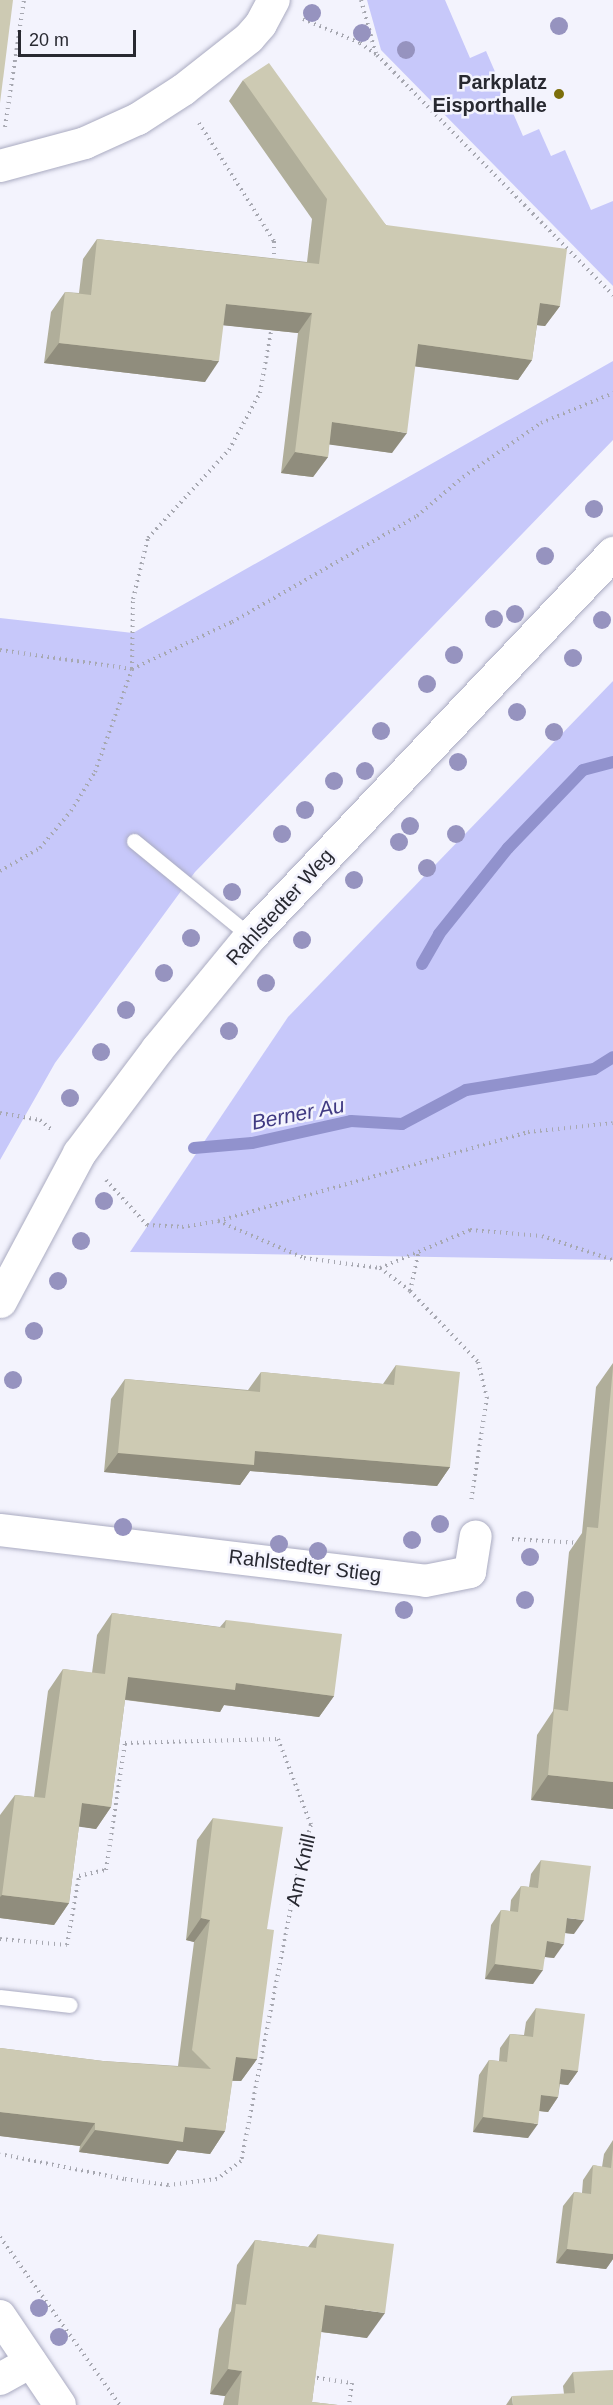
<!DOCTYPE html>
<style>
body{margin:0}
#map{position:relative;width:613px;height:2405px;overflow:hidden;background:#f3f3fd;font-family:Helvetica,sans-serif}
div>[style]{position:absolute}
.green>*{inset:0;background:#c7c8fa}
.stream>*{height:12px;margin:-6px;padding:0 6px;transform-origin:6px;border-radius:6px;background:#9192cd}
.path>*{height:4px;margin-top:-2px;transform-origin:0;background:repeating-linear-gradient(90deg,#a7a8b1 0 1.5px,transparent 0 6px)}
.roads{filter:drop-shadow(0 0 2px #aaabc1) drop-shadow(0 0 2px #aaabc1)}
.lane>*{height:15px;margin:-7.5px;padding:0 7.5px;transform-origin:7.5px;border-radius:7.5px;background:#fff}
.street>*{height:32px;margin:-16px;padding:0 16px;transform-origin:16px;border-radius:16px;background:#fff}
.secondary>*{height:33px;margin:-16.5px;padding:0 16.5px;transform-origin:16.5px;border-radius:16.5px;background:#fff}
.trees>*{width:18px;height:18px;margin:-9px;border-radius:50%;background:#9693bf}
.wall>*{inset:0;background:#b0ae9a}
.shaded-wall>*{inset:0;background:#908d7d}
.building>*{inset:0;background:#cdcab3}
.dots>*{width:16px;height:16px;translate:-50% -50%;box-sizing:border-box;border:3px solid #f3f3fd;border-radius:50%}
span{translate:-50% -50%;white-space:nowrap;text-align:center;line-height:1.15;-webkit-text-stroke:5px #f3f3fd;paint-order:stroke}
.poi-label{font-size:20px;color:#282931;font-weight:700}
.right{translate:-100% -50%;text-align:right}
.street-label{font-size:20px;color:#282931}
.water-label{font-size:21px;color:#403a82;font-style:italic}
.scale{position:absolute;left:18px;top:30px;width:118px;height:27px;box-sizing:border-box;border:3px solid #282931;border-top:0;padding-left:8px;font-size:18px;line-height:21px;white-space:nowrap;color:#282931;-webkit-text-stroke:4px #f3f3fd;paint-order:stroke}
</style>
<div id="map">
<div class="green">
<div style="clip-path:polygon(367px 0,445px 0,470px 58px,486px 51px,523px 136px,539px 129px,551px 156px,565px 150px,591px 210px,613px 201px,613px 286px,381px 50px)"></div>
<div style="clip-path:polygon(613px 361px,613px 440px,195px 872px,55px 1063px,0 1160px,0 618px,133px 633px)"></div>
<div style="clip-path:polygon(613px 681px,613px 1260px,130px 1252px,288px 1017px)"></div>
</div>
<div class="stream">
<div style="left:422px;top:964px;width:34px;rotate:-60deg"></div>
<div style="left:439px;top:934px;width:110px;rotate:-51.3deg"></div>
<div style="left:508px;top:848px;width:108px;rotate:-46.1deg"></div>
<div style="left:583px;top:770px;width:31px;rotate:-15deg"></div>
<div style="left:194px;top:1148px;width:58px;rotate:-4.9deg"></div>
<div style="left:252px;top:1143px;width:101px;rotate:-12.5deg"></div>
<div style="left:351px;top:1121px;width:51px;rotate:3.4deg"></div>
<div style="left:402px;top:1124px;width:72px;rotate:-28deg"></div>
<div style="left:466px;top:1090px;width:130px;rotate:-9.3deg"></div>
<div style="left:594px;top:1069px;width:22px;rotate:-32deg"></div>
</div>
<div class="path">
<div style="left:361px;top:0;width:56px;rotate:74.5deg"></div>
<div style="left:303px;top:19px;width:62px;rotate:22.8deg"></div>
<div style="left:360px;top:43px;width:21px;rotate:35deg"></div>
<div style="left:377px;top:55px;width:337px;rotate:45.5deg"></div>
<div style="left:199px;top:123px;width:140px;rotate:57.6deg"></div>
<div style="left:274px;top:241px;width:20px;rotate:90deg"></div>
<div style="left:5px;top:127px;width:128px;rotate:-81.5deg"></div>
<div style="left:0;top:650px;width:133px;rotate:8.2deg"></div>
<div style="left:132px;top:669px;width:110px;rotate:-25.2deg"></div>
<div style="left:232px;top:622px;width:213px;rotate:-29.8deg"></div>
<div style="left:417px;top:516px;width:60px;rotate:-40.3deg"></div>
<div style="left:463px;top:477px;width:95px;rotate:-34.7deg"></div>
<div style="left:541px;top:423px;width:78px;rotate:-22.6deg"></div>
<div style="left:0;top:871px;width:46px;rotate:-29.9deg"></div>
<div style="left:40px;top:848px;width:48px;rotate:-50deg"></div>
<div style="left:71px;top:811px;width:46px;rotate:-58.4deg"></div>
<div style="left:95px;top:772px;width:109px;rotate:-70.2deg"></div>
<div style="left:132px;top:669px;width:70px;rotate:-89.2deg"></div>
<div style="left:133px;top:599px;width:63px;rotate:-76.2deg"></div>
<div style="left:148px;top:538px;width:120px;rotate:-47.4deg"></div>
<div style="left:229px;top:450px;width:65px;rotate:-61.5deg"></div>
<div style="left:260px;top:393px;width:68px;rotate:-79.8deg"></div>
<div style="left:0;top:1113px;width:41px;rotate:9.9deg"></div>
<div style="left:40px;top:1120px;width:16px;rotate:40deg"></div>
<div style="left:106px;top:1180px;width:61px;rotate:47.7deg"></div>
<div style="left:147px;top:1225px;width:35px;rotate:3deg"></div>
<div style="left:182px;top:1227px;width:36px;rotate:-9deg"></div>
<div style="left:218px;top:1221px;width:323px;rotate:-16deg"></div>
<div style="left:528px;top:1132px;width:85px;rotate:-6deg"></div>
<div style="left:218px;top:1221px;width:94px;rotate:23.3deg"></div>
<div style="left:304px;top:1258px;width:77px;rotate:7.5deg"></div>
<div style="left:380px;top:1268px;width:98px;rotate:-22.9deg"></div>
<div style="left:470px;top:1230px;width:72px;rotate:4.8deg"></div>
<div style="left:542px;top:1236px;width:75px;rotate:18.7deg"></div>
<div style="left:380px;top:1268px;width:38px;rotate:37deg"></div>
<div style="left:410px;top:1291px;width:98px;rotate:46.2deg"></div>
<div style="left:478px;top:1362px;width:36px;rotate:76deg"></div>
<div style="left:487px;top:1397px;width:106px;rotate:98.7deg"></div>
<div style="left:410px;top:1291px;width:41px;rotate:-77.3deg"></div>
<div style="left:512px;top:1539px;width:67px;rotate:3.4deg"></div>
<div style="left:0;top:1939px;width:67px;rotate:5.1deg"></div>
<div style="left:67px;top:1945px;width:70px;rotate:-80.1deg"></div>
<div style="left:79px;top:1876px;width:28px;rotate:-13deg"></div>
<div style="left:106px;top:1870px;width:128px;rotate:-81.5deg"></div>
<div style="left:125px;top:1743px;width:153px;rotate:-1.5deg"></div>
<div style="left:278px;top:1739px;width:92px;rotate:69deg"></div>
<div style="left:311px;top:1825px;width:28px;rotate:109deg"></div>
<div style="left:302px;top:1851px;width:316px;rotate:101.1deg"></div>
<div style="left:241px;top:2161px;width:30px;rotate:143deg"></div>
<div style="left:217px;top:2179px;width:49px;rotate:173deg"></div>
<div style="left:168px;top:2185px;width:44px;rotate:-172.2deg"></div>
<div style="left:124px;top:2179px;width:126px;rotate:-168.6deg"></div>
<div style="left:0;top:2237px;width:206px;rotate:54.5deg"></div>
<div style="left:311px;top:2377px;width:41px;rotate:8.3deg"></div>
<div style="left:352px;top:2383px;width:22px;rotate:98deg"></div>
</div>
<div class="roads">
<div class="lane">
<div style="left:134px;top:841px;width:150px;rotate:39.3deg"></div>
<div style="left:0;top:1997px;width:70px;rotate:6.5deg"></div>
</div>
<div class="street">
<div style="left:0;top:166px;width:88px;rotate:-15.1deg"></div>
<div style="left:85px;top:143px;width:58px;rotate:-24.4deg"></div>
<div style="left:138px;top:119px;width:54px;rotate:-32.8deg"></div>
<div style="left:183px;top:90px;width:84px;rotate:-38.2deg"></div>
<div style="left:249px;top:38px;width:18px;rotate:-49deg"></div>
<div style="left:261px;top:24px;width:27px;rotate:-62deg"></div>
<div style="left:0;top:1530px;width:428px;rotate:6.8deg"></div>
<div style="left:425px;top:1581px;width:46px;rotate:-11.3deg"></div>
<div style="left:470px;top:1572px;width:36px;rotate:-81deg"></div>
<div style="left:0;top:2316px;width:107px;rotate:56deg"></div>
<div style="left:0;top:2379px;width:35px;rotate:-29deg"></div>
</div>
<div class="secondary">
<div style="left:0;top:1301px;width:168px;rotate:-61.9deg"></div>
<div style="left:79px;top:1153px;width:130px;rotate:-53.1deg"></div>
<div style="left:157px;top:1049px;width:146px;rotate:-50.5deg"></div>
<div style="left:250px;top:936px;width:528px;rotate:-46.54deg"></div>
</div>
</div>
<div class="trees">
<div style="left:312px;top:13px"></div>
<div style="left:559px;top:26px"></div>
<div style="left:362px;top:33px"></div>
<div style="left:406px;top:50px"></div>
<div style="left:594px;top:509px"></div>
<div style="left:545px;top:556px"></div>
<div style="left:515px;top:614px"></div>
<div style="left:494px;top:619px"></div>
<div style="left:602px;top:620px"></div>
<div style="left:454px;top:655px"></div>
<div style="left:573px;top:658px"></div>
<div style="left:427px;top:684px"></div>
<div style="left:517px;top:712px"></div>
<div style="left:381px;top:731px"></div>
<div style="left:554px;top:732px"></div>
<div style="left:458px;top:762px"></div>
<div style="left:365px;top:771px"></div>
<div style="left:334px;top:781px"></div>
<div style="left:305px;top:810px"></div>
<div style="left:410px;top:826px"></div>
<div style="left:282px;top:834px"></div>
<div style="left:456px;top:834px"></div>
<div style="left:399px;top:842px"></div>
<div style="left:427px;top:868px"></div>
<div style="left:354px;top:880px"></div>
<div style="left:232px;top:892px"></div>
<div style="left:191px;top:938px"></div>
<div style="left:302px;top:940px"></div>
<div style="left:164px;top:973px"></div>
<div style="left:266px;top:983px"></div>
<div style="left:126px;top:1010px"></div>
<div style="left:229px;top:1031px"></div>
<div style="left:101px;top:1052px"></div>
<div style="left:70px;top:1098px"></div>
<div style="left:104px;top:1201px"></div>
<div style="left:81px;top:1241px"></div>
<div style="left:58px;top:1281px"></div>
<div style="left:34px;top:1331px"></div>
<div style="left:13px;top:1380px"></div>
<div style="left:440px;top:1524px"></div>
<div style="left:123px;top:1527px"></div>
<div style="left:412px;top:1540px"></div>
<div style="left:279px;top:1544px"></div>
<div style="left:318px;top:1551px"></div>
<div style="left:530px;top:1557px"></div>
<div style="left:525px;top:1600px"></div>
<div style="left:404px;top:1610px"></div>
<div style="left:39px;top:2308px"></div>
<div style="left:59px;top:2337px"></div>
</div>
<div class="wall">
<div style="clip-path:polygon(243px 80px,386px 225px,560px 306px,545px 326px,537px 325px,532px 360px,518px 380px,415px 366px,392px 453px,329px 444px,328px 457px,313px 477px,281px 473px,298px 333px,223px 325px,205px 382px,44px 363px,51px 312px,65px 292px,79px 293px,83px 259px,97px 239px,307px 262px,312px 219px,229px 101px)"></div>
<div style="clip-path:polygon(613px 1363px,613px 1809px,531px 1800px,537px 1735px,553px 1711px,569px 1552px,582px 1533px,596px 1387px)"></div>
<div style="clip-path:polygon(396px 1365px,450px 1467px,437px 1486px,250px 1471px,240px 1485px,104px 1472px,111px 1399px,125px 1379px,248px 1390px,261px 1372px,383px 1384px)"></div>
<div style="clip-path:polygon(112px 1613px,220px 1627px,226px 1620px,334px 1696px,319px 1717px,224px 1705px,220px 1712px,125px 1700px,111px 1807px,96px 1829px,79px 1826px,69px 1903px,54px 1925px,0 1918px,0 1815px,15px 1795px,34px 1797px,48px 1691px,63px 1669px,92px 1673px,97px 1635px)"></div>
<div style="clip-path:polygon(213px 1818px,267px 1929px,257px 2059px,241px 2081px,232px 2081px,225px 2131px,210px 2154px,177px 2150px,168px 2164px,79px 2152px,80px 2146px,0 2136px,0 2048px,103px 2061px,178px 2066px,194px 1942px,186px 1940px,197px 1840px)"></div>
<div style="clip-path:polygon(541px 1860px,574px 1934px,565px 1933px,554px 1958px,545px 1957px,533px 1984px,485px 1979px,491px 1925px,501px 1910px,510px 1911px,511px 1900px,521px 1886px,529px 1887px,531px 1874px)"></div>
<div style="clip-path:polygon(536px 2008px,578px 2071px,568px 2085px,560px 2084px,558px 2097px,548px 2112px,539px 2111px,528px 2138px,473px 2132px,479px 2075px,489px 2060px,499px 2061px,500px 2048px,510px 2034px,524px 2035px,526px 2022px)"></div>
<div style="clip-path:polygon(613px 2140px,613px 2259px,606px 2269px,556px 2263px,563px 2206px,574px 2192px,582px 2193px,583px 2180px,593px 2165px,602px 2167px,604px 2154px)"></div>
<div style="clip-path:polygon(318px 2234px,367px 2338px,321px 2332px,312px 2402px,338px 2405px,223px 2405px,225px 2396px,210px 2394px,219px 2329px,231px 2311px,237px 2265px,255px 2240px,308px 2247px)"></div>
<div style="clip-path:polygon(573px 2372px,613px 2405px,564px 2394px,563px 2386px)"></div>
<div style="clip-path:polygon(512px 2396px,513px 2405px,506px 2405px)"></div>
</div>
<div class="shaded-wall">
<div style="clip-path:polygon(540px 303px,560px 306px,545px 326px,526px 324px)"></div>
<div style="clip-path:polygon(226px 304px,312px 313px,298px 333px,211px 324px)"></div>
<div style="clip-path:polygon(59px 343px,219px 361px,205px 382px,44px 363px)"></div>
<div style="clip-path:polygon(418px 344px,532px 360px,518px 380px,404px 365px)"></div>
<div style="clip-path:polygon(332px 422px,407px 433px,392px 453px,318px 443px)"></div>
<div style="clip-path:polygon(295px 452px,328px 457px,313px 477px,281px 473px)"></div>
<div style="clip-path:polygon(255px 1451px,450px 1467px,437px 1486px,250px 1471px,240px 1485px,104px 1472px,118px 1453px)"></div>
<div style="clip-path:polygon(128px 1677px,236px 1683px,334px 1696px,319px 1717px,224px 1705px,220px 1712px,113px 1698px)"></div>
<div style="clip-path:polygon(548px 1775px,613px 1782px,613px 1809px,531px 1800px)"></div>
<div style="clip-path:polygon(82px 1803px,111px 1807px,96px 1829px,67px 1825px)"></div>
<div style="clip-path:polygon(2px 1895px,69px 1903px,54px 1925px,0 1918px,0 1897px)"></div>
<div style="clip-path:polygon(201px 1918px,210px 1920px,194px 1942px,186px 1940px)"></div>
<div style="clip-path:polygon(567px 1918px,584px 1920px,574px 1934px,556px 1932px)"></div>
<div style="clip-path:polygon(547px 1941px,564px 1944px,554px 1958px,537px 1956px)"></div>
<div style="clip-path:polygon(495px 1964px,543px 1970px,533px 1984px,485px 1979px)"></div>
<div style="clip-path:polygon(236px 2057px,257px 2059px,241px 2081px,220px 2080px)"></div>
<div style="clip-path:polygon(561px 2069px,578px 2071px,568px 2085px,551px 2083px)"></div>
<div style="clip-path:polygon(541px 2095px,558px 2097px,548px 2112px,531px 2110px)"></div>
<div style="clip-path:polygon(0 2112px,95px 2123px,80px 2146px,0 2136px)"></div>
<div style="clip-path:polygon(483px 2117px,538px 2124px,528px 2138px,473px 2132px)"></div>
<div style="clip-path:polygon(185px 2127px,225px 2131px,210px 2154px,177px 2150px,168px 2164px,79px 2152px,95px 2130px)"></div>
<div style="clip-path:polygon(567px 2249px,613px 2254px,613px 2259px,606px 2269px,556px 2263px)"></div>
<div style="clip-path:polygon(325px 2305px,385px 2313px,367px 2338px,307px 2330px)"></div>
<div style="clip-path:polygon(228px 2369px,242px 2371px,225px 2396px,210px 2394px)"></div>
</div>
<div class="building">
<div style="clip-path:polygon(0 0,13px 0,0 103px)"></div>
<div style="clip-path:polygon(269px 63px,386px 225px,567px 249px,560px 306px,540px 303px,532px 360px,418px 344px,407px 433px,332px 422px,328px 457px,295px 452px,312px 313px,226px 304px,219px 361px,59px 343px,65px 292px,91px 295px,97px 239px,319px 264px,327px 199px,243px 80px)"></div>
<div style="clip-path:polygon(396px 1365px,460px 1372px,450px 1467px,255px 1451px,254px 1465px,118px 1453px,125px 1379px,260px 1392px,261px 1372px,394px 1385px)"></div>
<div style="clip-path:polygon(613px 1367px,613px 1782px,548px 1775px,554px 1709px,568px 1711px,587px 1527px,598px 1528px)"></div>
<div style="clip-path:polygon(112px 1613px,225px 1628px,226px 1620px,342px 1634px,334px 1696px,236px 1683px,235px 1690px,128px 1677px,111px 1807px,82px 1803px,69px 1903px,2px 1895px,15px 1795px,45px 1798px,63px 1669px,105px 1674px)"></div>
<div style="clip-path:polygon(213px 1818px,283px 1827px,267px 1929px,274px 1930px,257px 2059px,236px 2057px,225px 2131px,185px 2127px,183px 2142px,95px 2130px,95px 2123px,0 2112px,0 2048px,103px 2061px,211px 2069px,192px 2050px,210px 1920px,201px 1918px)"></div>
<div style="clip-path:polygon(541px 1860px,591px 1866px,584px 1920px,567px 1918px,564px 1944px,547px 1941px,543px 1970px,495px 1964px,501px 1910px,518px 1912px,521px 1886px,538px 1888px)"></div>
<div style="clip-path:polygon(536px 2008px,585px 2014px,578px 2071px,561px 2069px,558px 2097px,541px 2095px,538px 2124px,483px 2117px,489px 2060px,507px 2062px,510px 2034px,533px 2037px)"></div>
<div style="clip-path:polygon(613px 2148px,613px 2254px,567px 2249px,574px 2192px,591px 2194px,593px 2165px,611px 2168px)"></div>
<div style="clip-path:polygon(318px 2234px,394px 2244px,385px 2313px,325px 2305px,312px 2402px,338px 2405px,238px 2405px,242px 2371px,228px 2369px,236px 2304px,246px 2305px,255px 2240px,316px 2248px)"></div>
<div style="clip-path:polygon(613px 2370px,613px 2405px,513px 2405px,512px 2396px,575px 2393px,573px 2372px)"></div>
</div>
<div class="dots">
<div style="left:559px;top:94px;background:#7c6e0b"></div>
</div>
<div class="poi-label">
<span class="right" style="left:547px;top:94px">Parkplatz<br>Eisporthalle</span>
</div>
<div class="street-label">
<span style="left:280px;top:907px;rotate:-48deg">Rahlstedter Weg</span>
<span style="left:305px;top:1566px;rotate:7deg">Rahlstedter Stieg</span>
<span style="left:301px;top:1870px;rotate:-77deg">Am Knill</span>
</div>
<div class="water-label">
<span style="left:298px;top:1114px;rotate:-11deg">Berner Au</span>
</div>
<div class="scale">20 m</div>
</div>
